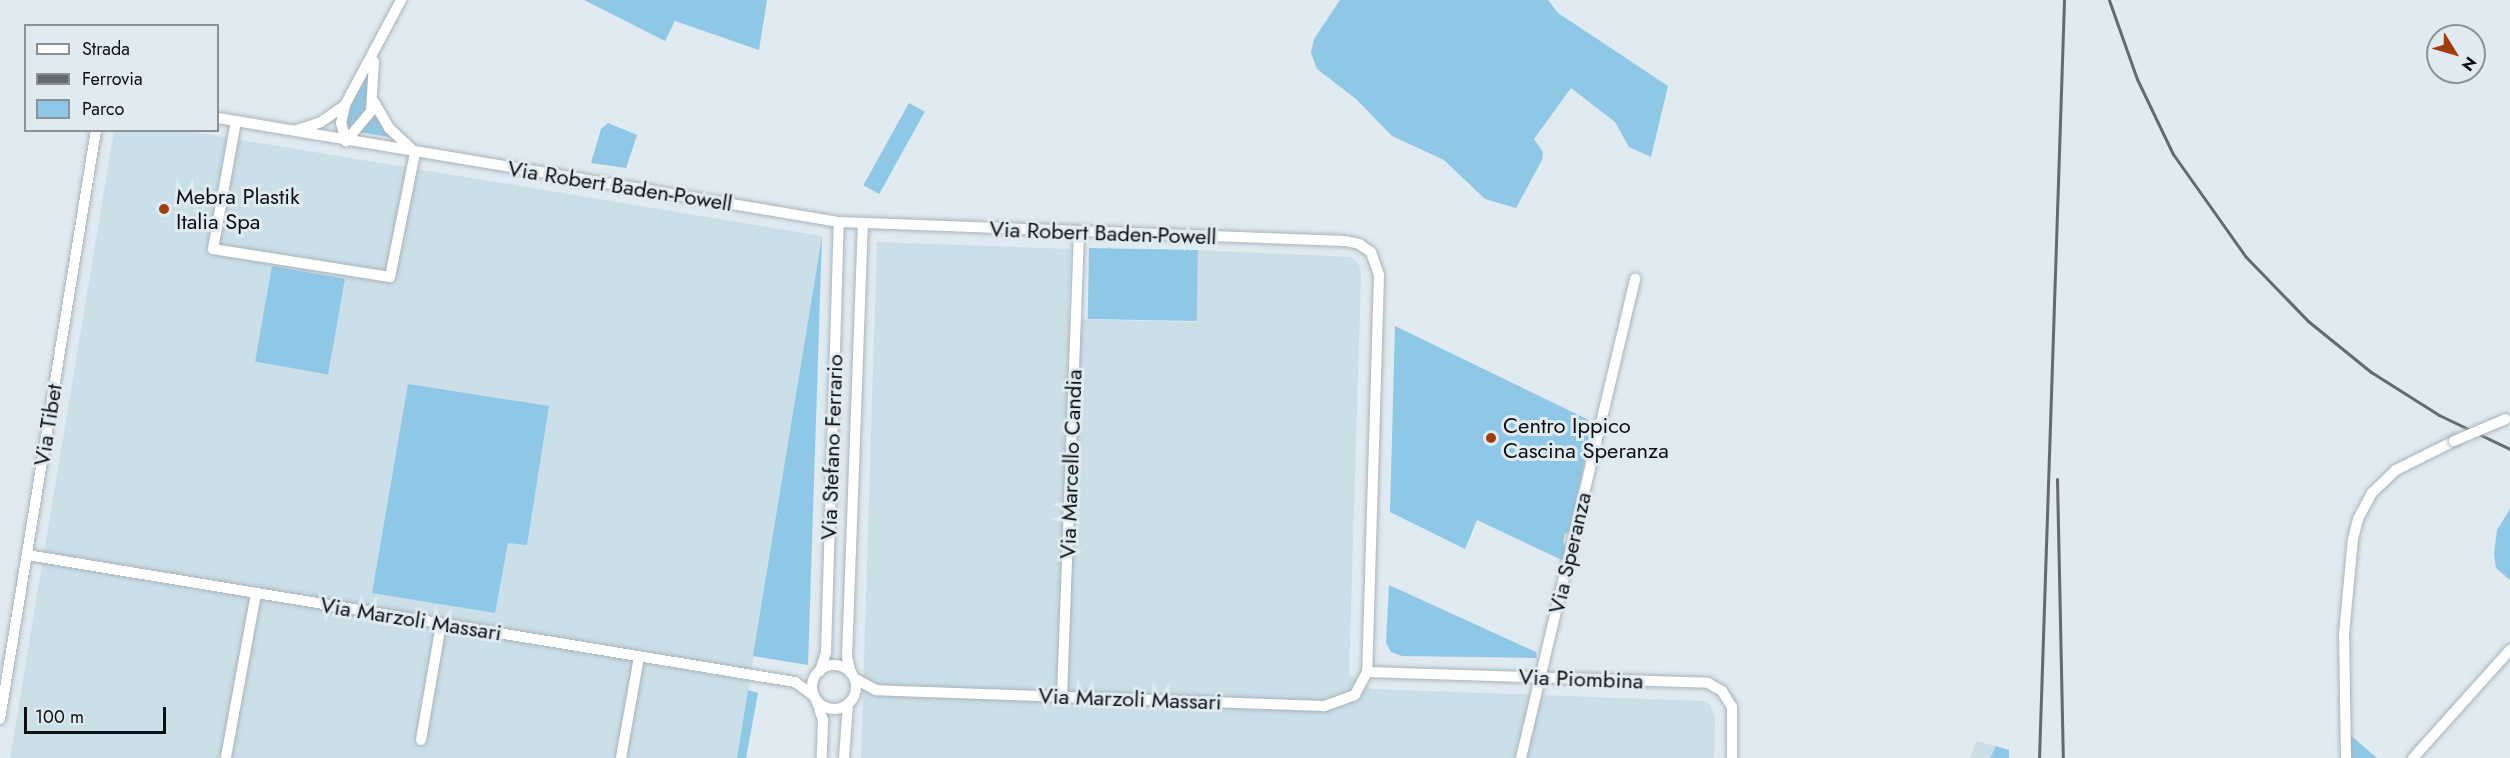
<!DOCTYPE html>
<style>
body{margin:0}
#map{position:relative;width:2510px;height:758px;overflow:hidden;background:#dfeaf1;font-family:Jost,sans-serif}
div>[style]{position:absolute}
.built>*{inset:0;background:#cbdfe9}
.green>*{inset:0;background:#8fc8e6;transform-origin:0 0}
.roads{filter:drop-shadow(0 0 2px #a9b4ba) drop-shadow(0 0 2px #a9b4ba)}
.street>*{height:10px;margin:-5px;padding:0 5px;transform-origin:5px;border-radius:5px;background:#fff}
.street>.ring{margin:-5px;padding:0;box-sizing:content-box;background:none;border:10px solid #fff;border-radius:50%}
.rail>*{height:3px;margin:-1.5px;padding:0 1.5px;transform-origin:1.5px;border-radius:1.5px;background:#646b6f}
.bridges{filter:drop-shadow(0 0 2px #a9b4ba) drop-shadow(0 0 2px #a9b4ba)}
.street-bridge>*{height:10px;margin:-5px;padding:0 5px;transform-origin:5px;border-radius:5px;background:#fff}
.dots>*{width:16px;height:16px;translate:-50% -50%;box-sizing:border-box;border:3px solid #dfeaf1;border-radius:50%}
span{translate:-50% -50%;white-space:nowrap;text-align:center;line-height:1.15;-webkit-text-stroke:6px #dfeaf1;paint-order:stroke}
.street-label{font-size:22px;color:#0a0e10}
.poi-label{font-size:22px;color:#0a0e10}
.left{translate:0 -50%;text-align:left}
.legend{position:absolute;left:24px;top:24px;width:195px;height:108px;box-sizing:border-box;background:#dfeaf1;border:2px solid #8a9297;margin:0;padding:8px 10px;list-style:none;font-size:18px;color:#0a0e10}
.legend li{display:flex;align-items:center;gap:12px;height:30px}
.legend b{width:30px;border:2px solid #8a9297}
.north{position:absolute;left:2426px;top:24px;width:60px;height:60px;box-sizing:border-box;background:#dfeaf1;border:2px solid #8a9297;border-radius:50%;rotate:127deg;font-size:16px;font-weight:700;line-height:24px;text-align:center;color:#0a0e10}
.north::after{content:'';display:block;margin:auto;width:21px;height:27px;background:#a23e0b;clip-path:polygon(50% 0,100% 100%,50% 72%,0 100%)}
.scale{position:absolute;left:24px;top:707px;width:142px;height:27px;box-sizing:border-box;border:3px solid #0a0e10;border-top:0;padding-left:8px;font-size:18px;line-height:21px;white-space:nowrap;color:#0a0e10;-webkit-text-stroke:4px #dfeaf1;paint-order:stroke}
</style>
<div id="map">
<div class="built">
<div style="clip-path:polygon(114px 131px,187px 131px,822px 236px,737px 758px,10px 758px)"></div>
<div style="clip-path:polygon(877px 242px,1070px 249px,1068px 319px,1196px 322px,1198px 250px,1351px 257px,1359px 264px,1361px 276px,1349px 674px,1371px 689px,1704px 701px,1710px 704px,1715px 718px,1714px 758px,861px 758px)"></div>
<div style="clip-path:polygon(1977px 741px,2009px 750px,2009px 758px,1970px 758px)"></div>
</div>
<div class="green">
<div style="clip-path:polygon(584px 0,767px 0,759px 50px,675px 21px,665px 41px)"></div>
<div style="clip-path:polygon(1340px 0,1548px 0,1558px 13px,1668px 86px,1651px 157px,1629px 147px,1615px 122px,1571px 88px,1534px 139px,1543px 152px,1542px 160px,1516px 208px,1485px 199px,1444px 160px,1392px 136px,1356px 99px,1317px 69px,1311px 53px,1314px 39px)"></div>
<div style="clip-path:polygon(365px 76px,369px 78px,370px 106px,350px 130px,344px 118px)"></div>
<div style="left:909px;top:103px;width:18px;height:94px;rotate:29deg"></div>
<div style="clip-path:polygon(374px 110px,395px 138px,359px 132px)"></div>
<div style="clip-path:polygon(608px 123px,637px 135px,626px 168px,591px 163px,601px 129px)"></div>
<div style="clip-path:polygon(822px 236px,808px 665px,753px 656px)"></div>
<div style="left:1089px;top:248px;width:109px;height:71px;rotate:1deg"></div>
<div style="left:272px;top:266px;width:74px;height:97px;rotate:10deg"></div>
<div style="clip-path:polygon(1395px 326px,1593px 422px,1570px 531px,1565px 534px,1563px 542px,1567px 548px,1564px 561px,1477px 520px,1465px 549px,1390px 512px)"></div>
<div style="clip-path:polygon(408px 384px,549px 406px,527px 545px,508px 543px,495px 613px,372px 593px)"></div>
<div style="clip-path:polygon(2510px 509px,2510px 580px,2496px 568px,2494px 554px,2497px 530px)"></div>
<div style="clip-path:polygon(1389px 585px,1536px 652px,1537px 658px,1402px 656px,1391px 652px,1386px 643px)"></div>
<div style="clip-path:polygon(748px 690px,758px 693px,746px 758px,737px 758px)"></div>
<div style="clip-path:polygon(2348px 733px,2377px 758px,2348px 758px)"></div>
<div style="clip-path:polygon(1996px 746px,2009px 750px,2009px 758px,1990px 758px)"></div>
</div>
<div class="roads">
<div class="street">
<div style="left:374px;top:102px;width:30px;rotate:60deg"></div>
<div style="left:389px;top:128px;width:35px;rotate:43deg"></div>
<div style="left:345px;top:106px;width:17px;rotate:103deg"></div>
<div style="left:341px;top:123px;width:19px;rotate:74deg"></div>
<div style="left:218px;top:118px;width:630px;rotate:9.51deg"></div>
<div style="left:839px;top:222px;width:507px;rotate:2.15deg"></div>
<div style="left:1346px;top:241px;width:13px;rotate:13deg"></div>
<div style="left:1359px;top:244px;width:14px;rotate:34deg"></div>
<div style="left:1371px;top:252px;width:24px;rotate:71deg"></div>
<div style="left:1379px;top:275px;width:397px;rotate:91.7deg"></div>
<div style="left:1367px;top:672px;width:26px;rotate:118deg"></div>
<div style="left:1355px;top:695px;width:33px;rotate:160deg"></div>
<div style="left:1324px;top:706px;width:448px;rotate:-178deg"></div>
<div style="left:876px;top:690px;width:24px;rotate:-152deg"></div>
<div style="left:236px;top:121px;width:130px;rotate:100.2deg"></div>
<div style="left:213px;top:249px;width:179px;rotate:9deg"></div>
<div style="left:390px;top:277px;width:126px;rotate:-78.6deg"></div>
<div style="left:297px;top:130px;width:25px;rotate:-18deg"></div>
<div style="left:321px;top:122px;width:29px;rotate:-35deg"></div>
<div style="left:345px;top:105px;width:119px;rotate:-61.9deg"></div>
<div style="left:346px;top:141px;width:39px;rotate:-50deg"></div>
<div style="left:371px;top:111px;width:50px;rotate:-86.6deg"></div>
<div style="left:27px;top:555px;width:778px;rotate:9.39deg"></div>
<div style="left:795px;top:682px;width:24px;rotate:36deg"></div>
<div class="ring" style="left:812px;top:665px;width:34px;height:34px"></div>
<div style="left:820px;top:671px;width:20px;rotate:-72deg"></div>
<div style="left:826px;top:652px;width:430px;rotate:-88.3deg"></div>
<div style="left:1367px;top:672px;width:341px;rotate:1.8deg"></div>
<div style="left:1708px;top:683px;width:16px;rotate:30deg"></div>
<div style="left:1722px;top:691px;width:19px;rotate:58deg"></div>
<div style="left:1732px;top:707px;width:51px;rotate:90deg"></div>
<div style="left:851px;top:673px;width:16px;rotate:-104deg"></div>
<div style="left:847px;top:657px;width:432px;rotate:-87.9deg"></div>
<div style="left:1062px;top:696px;width:464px;rotate:-87.9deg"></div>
<div style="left:817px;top:702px;width:19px;rotate:72deg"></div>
<div style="left:823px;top:720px;width:38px;rotate:92deg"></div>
<div style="left:0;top:719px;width:597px;rotate:-80.74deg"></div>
<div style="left:421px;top:740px;width:118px;rotate:-80.2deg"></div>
<div style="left:226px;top:757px;width:167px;rotate:-79.6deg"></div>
<div style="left:621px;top:758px;width:103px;rotate:-79.9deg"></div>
<div style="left:844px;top:758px;width:54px;rotate:-85.8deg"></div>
<div style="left:1521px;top:758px;width:493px;rotate:-76.6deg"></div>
<div style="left:2346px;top:758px;width:124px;rotate:-90.9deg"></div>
<div style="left:2344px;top:634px;width:95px;rotate:-84.6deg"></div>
<div style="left:2353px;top:539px;width:21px;rotate:-76deg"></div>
<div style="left:2358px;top:519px;width:30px;rotate:-62deg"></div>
<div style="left:2372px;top:493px;width:33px;rotate:-44deg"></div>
<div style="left:2396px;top:470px;width:65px;rotate:-26.6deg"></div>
<div style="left:2413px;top:758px;width:145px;rotate:-48.1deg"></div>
</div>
</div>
<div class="rail">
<div style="left:2109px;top:0;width:84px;rotate:70.5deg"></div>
<div style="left:2137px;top:79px;width:83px;rotate:64.4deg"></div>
<div style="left:2173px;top:154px;width:126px;rotate:54.7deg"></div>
<div style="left:2246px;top:257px;width:89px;rotate:45.9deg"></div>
<div style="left:2308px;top:321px;width:81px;rotate:39deg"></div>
<div style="left:2371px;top:372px;width:80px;rotate:32.3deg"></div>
<div style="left:2439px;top:415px;width:79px;rotate:25.6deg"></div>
<div style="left:2057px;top:479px;width:279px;rotate:88.8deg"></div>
<div style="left:2039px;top:758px;width:758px;rotate:-88.11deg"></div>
</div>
<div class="bridges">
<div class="street-bridge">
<div style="left:2454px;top:441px;width:56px;rotate:-22.9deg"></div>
</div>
</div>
<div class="dots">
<div style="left:164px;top:209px;background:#a23e0b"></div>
<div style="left:1491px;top:438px;background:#a23e0b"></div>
</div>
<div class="street-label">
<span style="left:620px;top:186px;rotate:9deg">Via Robert Baden-Powell</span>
<span style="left:1103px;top:233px;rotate:2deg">Via Robert Baden-Powell</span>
<span style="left:48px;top:425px;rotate:-81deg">Via Tibet</span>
<span style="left:832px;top:447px;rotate:-88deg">Via Stefano Ferrario</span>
<span style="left:1071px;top:464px;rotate:-88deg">Via Marcello Candia</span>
<span style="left:1570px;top:553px;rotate:-77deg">Via Speranza</span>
<span style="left:411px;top:619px;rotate:9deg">Via Marzoli Massari</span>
<span style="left:1581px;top:679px;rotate:2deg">Via Piombina</span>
<span style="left:1130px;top:699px;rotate:2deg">Via Marzoli Massari</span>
</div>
<div class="poi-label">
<span class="left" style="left:176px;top:209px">Mebra Plastik<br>Italia Spa</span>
<span class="left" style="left:1503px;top:438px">Centro Ippico<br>Cascina Speranza</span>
</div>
<ul class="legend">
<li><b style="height:8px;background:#fff"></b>Strada</li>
<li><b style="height:8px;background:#646b6f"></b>Ferrovia</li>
<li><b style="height:16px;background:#8fc8e6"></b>Parco</li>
</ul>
<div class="north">N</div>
<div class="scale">100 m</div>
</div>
